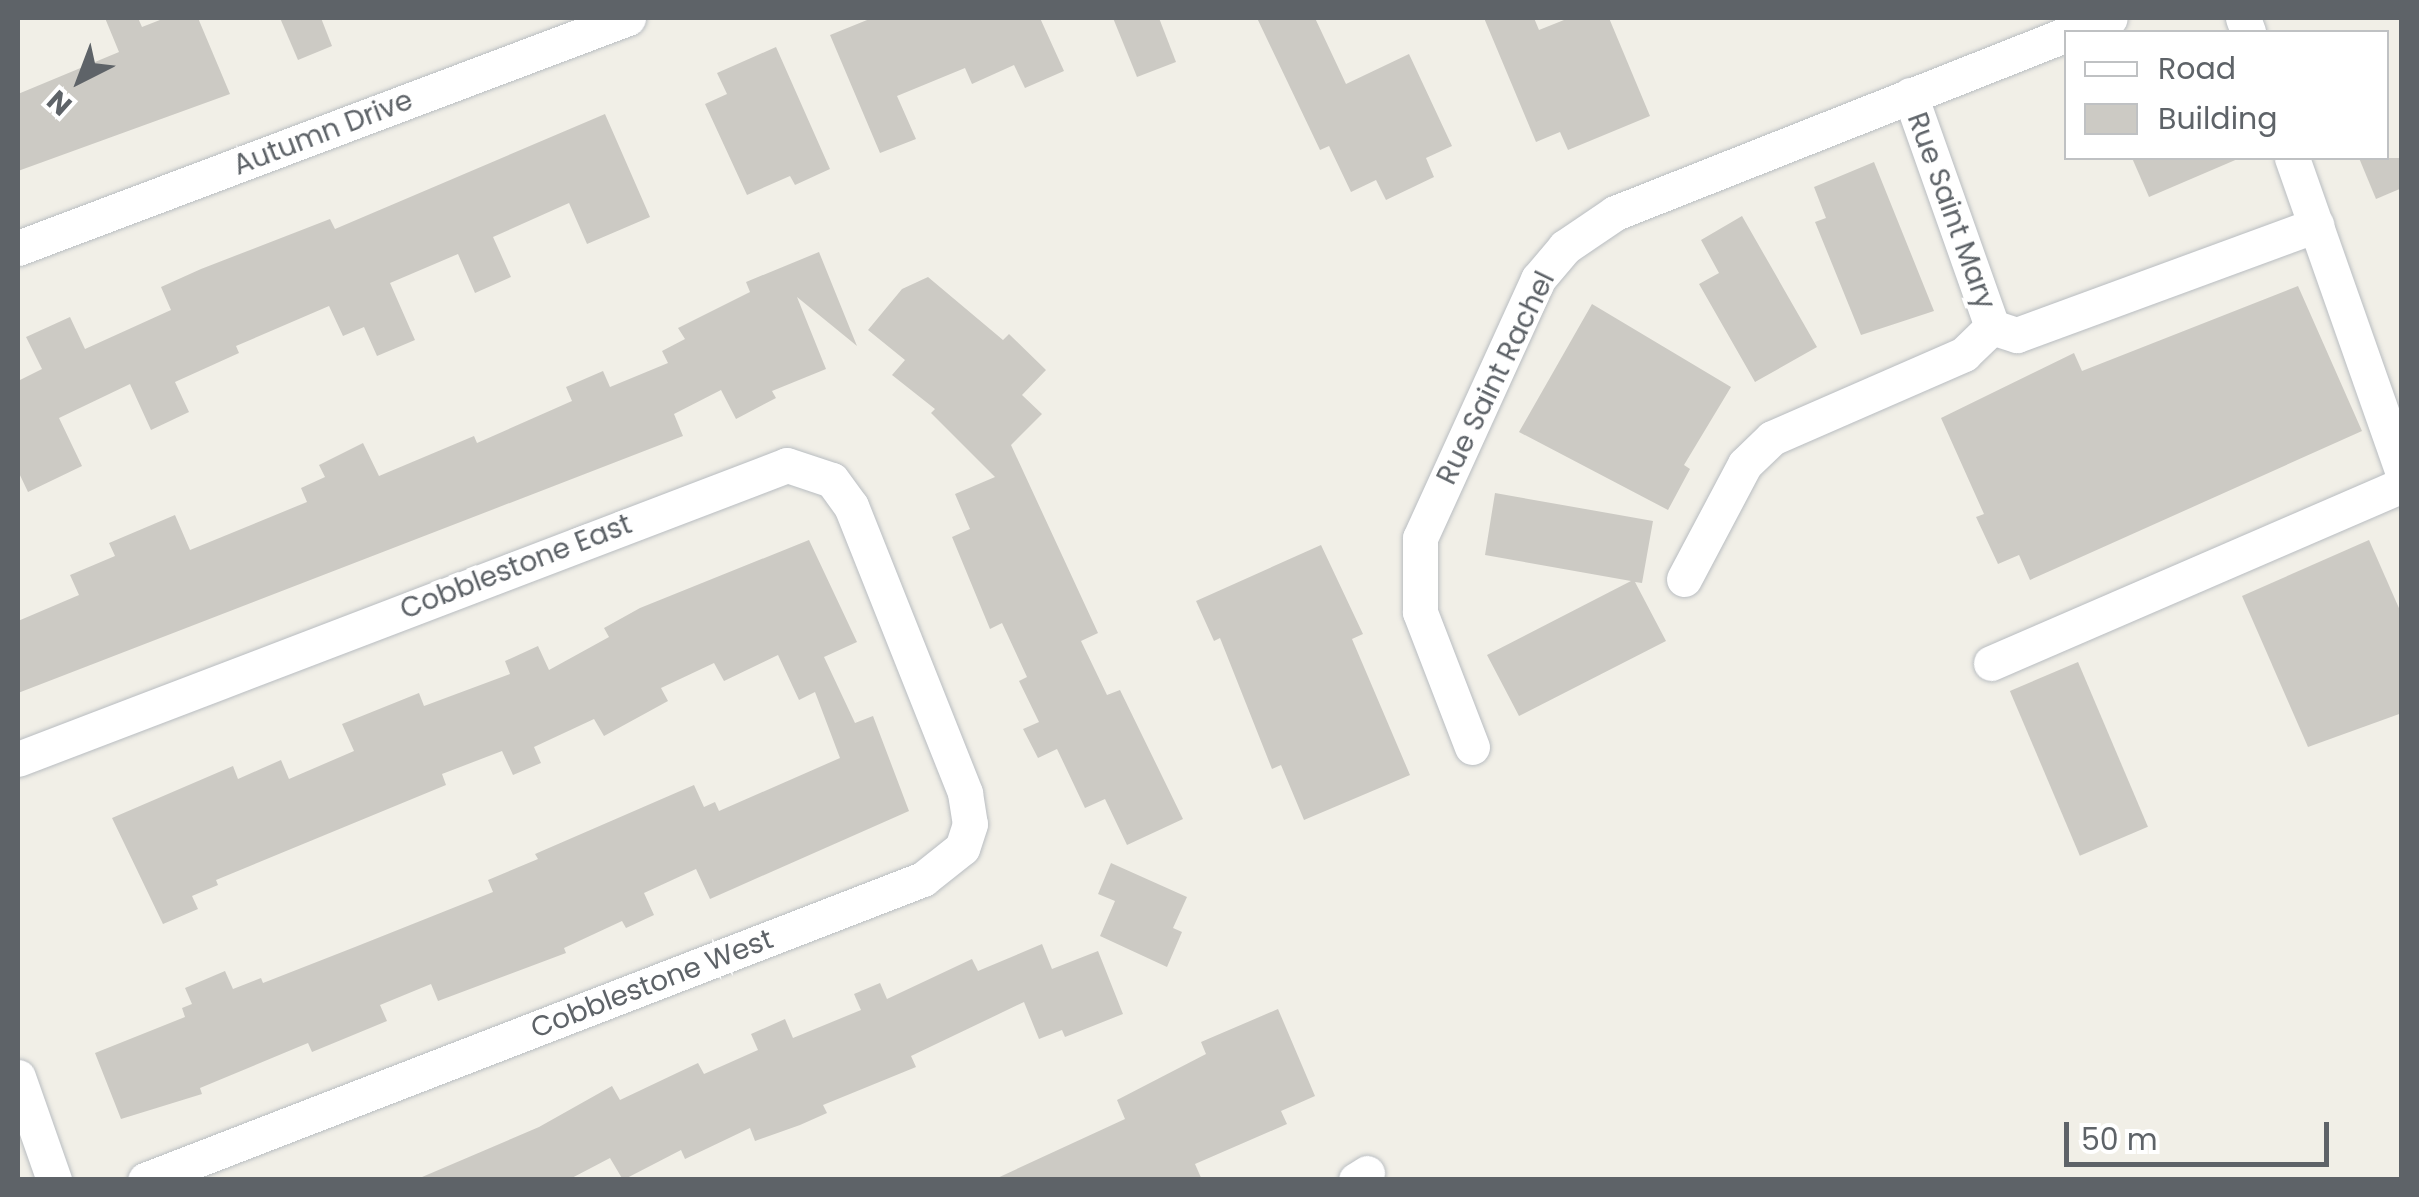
<!DOCTYPE html>
<style>
body{margin:0}
#map{position:relative;width:2419px;height:1197px;overflow:hidden;background:#f1efe7;font-family:Poppins,sans-serif}
div>[style]{position:absolute}
.building>*{inset:0;background:#cccac4;transform-origin:0 0}
.roads{filter:drop-shadow(0 0 2px #b9bdc1) drop-shadow(0 0 2px #b9bdc1)}
.minor>*{height:35px;margin:-17.5px;padding:0 17.5px;transform-origin:17.5px;border-radius:17.5px;background:#fff}
span{translate:-50% -50%;white-space:nowrap;text-align:center;line-height:1.15;-webkit-text-stroke:8px #fff;paint-order:stroke}
.street-label{font-size:28px;color:#5e6368}
.frame{position:absolute;inset:0;border:20px solid #5e6368;pointer-events:none}
.legend{position:absolute;left:2064px;top:30px;width:325px;height:130px;box-sizing:border-box;background:#fff;border:2px solid #bfc1c3;margin:0;padding:12px 18px;list-style:none;font-size:30px;color:#5e6368}
.legend li{display:flex;align-items:center;gap:20px;height:50px}
.legend b{width:50px;border:2px solid #bfc1c3}
.north{position:absolute;left:30px;top:30px;width:100px;height:100px;-webkit-text-stroke:8px #fff;paint-order:stroke;rotate:222deg;font-size:28px;font-weight:700;line-height:40px;text-align:center;color:#5e6368}
.north::after{content:'';display:block;margin:auto;width:35px;height:45px;background:#5e6368;clip-path:polygon(50% 0,100% 100%,50% 72%,0 100%)}
.scale{position:absolute;left:2064px;top:1122px;width:265px;height:45px;box-sizing:border-box;border:5px solid #5e6368;border-top:0;padding-left:12px;font-size:30px;line-height:35px;white-space:nowrap;color:#5e6368;-webkit-text-stroke:8px #fff;paint-order:stroke}
</style>
<div id="map">
<div class="building">
<div style="clip-path:polygon(105px 18px,138px 18px,142px 27px,165px 18px,198px 18px,230px 94px,18px 171px,18px 94px,119px 52px)"></div>
<div style="clip-path:polygon(280px 18px,321px 18px,332px 46px,298px 60px)"></div>
<div style="clip-path:polygon(872px 18px,1040px 18px,1064px 71px,1025px 88px,1014px 65px,972px 84px,965px 68px,897px 96px,916px 139px,880px 153px,830px 35px)"></div>
<div style="clip-path:polygon(1113px 18px,1159px 18px,1176px 62px,1137px 77px)"></div>
<div style="clip-path:polygon(1257px 18px,1315px 18px,1346px 84px,1409px 54px,1452px 146px,1426px 158px,1434px 177px,1386px 200px,1376px 180px,1351px 192px,1329px 146px,1320px 150px)"></div>
<div style="clip-path:polygon(1484px 18px,1534px 18px,1539px 30px,1569px 18px,1609px 18px,1650px 116px,1568px 150px,1560px 132px,1536px 142px)"></div>
<div style="clip-path:polygon(776px 47px,830px 169px,795px 185px,790px 176px,747px 195px,705px 104px,727px 94px,717px 73px)"></div>
<div style="clip-path:polygon(605px 114px,650px 217px,587px 244px,569px 203px,493px 237px,511px 277px,475px 293px,458px 254px,390px 283px,415px 340px,377px 356px,364px 327px,343px 336px,329px 306px,236px 346px,239px 353px,175px 382px,189px 412px,151px 430px,130px 384px,59px 418px,82px 466px,28px 492px,18px 471px,18px 381px,42px 369px,26px 337px,70px 317px,85px 349px,171px 310px,161px 287px,201px 269px,330px 219px,335px 229px)"></div>
<div style="clip-path:polygon(2132px 158px,2240px 158px,2149px 197px)"></div>
<div style="clip-path:polygon(2359px 158px,2402px 158px,2402px 188px,2376px 199px)"></div>
<div style="clip-path:polygon(1874px 162px,1934px 311px,1861px 335px,1815px 222px,1826px 218px,1814px 187px)"></div>
<div style="clip-path:polygon(1742px 216px,1817px 347px,1755px 382px,1699px 284px,1719px 273px,1701px 240px)"></div>
<div style="clip-path:polygon(819px 252px,857px 346px,797px 297px,826px 369px,772px 391px,776px 398px,736px 419px,721px 390px,674px 414px,683px 436px,18px 693px,18px 621px,79px 595px,70px 575px,115px 556px,109px 543px,175px 515px,190px 550px,307px 502px,301px 488px,325px 477px,319px 465px,363px 443px,379px 476px,474px 436px,477px 443px,572px 401px,566px 387px,603px 371px,610px 387px,668px 363px,662px 351px,685px 339px,678px 328px,750px 292px,746px 282px)"></div>
<div style="clip-path:polygon(928px 277px,1003px 340px,1009px 334px,1046px 370px,1022px 395px,1042px 414px,1011px 445px,1098px 633px,1081px 641px,1107px 695px,1120px 690px,1183px 819px,1127px 845px,1105px 799px,1085px 808px,1057px 749px,1038px 758px,1023px 729px,1039px 722px,1019px 681px,1027px 677px,1002px 623px,990px 629px,952px 537px,970px 529px,955px 494px,995px 477px,931px 413px,935px 409px,892px 375px,905px 360px,868px 330px,902px 289px)"></div>
<div style="clip-path:polygon(2298px 286px,2362px 431px,2030px 580px,2019px 555px,1998px 564px,1976px 517px,1984px 514px,1941px 418px,2074px 353px,2082px 371px)"></div>
<div style="clip-path:polygon(1592px 304px,1731px 387px,1684px 465px,1690px 469px,1668px 510px,1519px 432px)"></div>
<div style="clip-path:polygon(1495px 493px,1653px 521px,1642px 583px,1635px 582px,1666px 641px,1519px 716px,1487px 655px,1631px 581px,1485px 555px)"></div>
<div style="clip-path:polygon(809px 540px,857px 642px,824px 657px,855px 723px,873px 716px,909px 811px,710px 899px,696px 869px,644px 893px,654px 915px,626px 928px,622px 921px,564px 948px,566px 953px,438px 1001px,431px 984px,380px 1005px,387px 1021px,312px 1052px,308px 1043px,200px 1088px,202px 1094px,121px 1119px,95px 1053px,185px 1017px,182px 1008px,192px 1004px,185px 988px,225px 971px,233px 989px,261px 978px,263px 983px,355px 947px,493px 892px,488px 880px,538px 859px,535px 854px,694px 785px,704px 807px,715px 802px,719px 811px,840px 758px,815px 692px,799px 700px,778px 655px,724px 681px,714px 663px,661px 688px,668px 701px,604px 736px,594px 719px,534px 747px,541px 763px,513px 775px,502px 751px,442px 774px,446px 785px,216px 880px,218px 885px,192px 896px,198px 909px,163px 924px,112px 818px,233px 766px,238px 779px,281px 760px,289px 779px,354px 751px,342px 724px,419px 693px,424px 706px,510px 674px,505px 661px,538px 646px,549px 670px,609px 637px,604px 628px,640px 608px)"></div>
<div style="clip-path:polygon(2369px 540px,2402px 615px,2402px 713px,2308px 747px,2242px 596px)"></div>
<div style="clip-path:polygon(1321px 545px,1363px 634px,1352px 639px,1410px 775px,1304px 820px,1281px 765px,1272px 769px,1220px 638px,1214px 641px,1196px 601px)"></div>
<div style="left:2078px;top:662px;width:179px;height:74px;rotate:67deg"></div>
<div style="clip-path:polygon(1111px 863px,1187px 897px,1173px 928px,1182px 932px,1167px 967px,1100px 936px,1115px 901px,1098px 894px)"></div>
<div style="clip-path:polygon(1042px 944px,1052px 969px,1098px 951px,1123px 1014px,1065px 1037px,1062px 1030px,1039px 1039px,1024px 1002px,911px 1056px,916px 1067px,823px 1105px,827px 1113px,800px 1125px,755px 1141px,750px 1128px,685px 1159px,681px 1150px,623px 1180px,610px 1158px,568px 1180px,415px 1180px,539px 1127px,612px 1086px,620px 1100px,698px 1063px,704px 1074px,758px 1050px,751px 1034px,785px 1019px,793px 1038px,861px 1010px,854px 994px,880px 983px,887px 999px,972px 959px,978px 971px)"></div>
<div style="clip-path:polygon(1278px 1009px,1315px 1096px,1281px 1111px,1287px 1124px,1195px 1164px,1202px 1180px,993px 1180px,1125px 1119px,1117px 1100px,1206px 1054px,1201px 1042px)"></div>
</div>
<div class="roads">
<div class="minor">
<div style="left:2243px;top:18px;width:15px;rotate:70deg"></div>
<div style="left:2071px;top:32px;width:41px;rotate:-19.7deg"></div>
<div style="left:1910px;top:95px;width:246px;rotate:70.5deg"></div>
<div style="left:2292px;top:158px;width:331px;rotate:70.6deg"></div>
<div style="left:18px;top:248px;width:652px;rotate:-20.66deg"></div>
<div style="left:1992px;top:327px;width:26px;rotate:18deg"></div>
<div style="left:2017px;top:335px;width:319px;rotate:-20.2deg"></div>
<div style="left:1684px;top:579px;width:130px;rotate:-62.1deg"></div>
<div style="left:1745px;top:464px;width:37px;rotate:-44deg"></div>
<div style="left:1772px;top:438px;width:210px;rotate:-23.6deg"></div>
<div style="left:1964px;top:354px;width:39px;rotate:-44deg"></div>
<div style="left:1991px;top:663px;width:448px;rotate:-23.4deg"></div>
<div style="left:1472px;top:747px;width:145px;rotate:-111.1deg"></div>
<div style="left:1420px;top:612px;width:74px;rotate:-90deg"></div>
<div style="left:1420px;top:538px;width:285px;rotate:-65.5deg"></div>
<div style="left:1538px;top:279px;width:42px;rotate:-49.8deg"></div>
<div style="left:1565px;top:247px;width:60px;rotate:-34.2deg"></div>
<div style="left:1615px;top:213px;width:485px;rotate:-21.6deg"></div>
<div style="left:18px;top:759px;width:823px;rotate:-20.92deg"></div>
<div style="left:787px;top:465px;width:47px;rotate:18.4deg"></div>
<div style="left:832px;top:480px;width:32px;rotate:54deg"></div>
<div style="left:851px;top:506px;width:309px;rotate:68.3deg"></div>
<div style="left:965px;top:793px;width:31px;rotate:81deg"></div>
<div style="left:970px;top:824px;width:25px;rotate:108deg"></div>
<div style="left:962px;top:848px;width:50px;rotate:141.5deg"></div>
<div style="left:923px;top:879px;width:834px;rotate:158.85deg"></div>
<div style="left:18px;top:1077px;width:109px;rotate:70.7deg"></div>
<div style="left:1356px;top:1180px;width:13px;rotate:-32deg"></div>
</div>
</div>
<div class="street-label">
<span style="left:323px;top:133px;rotate:-21deg">Autumn Drive</span>
<span style="left:1951px;top:211px;rotate:70deg">Rue Saint Mary</span>
<span style="left:1496px;top:378px;rotate:-64deg">Rue Saint Rachel</span>
<span style="left:516px;top:567px;rotate:-21deg">Cobblestone East</span>
<span style="left:652px;top:984px;rotate:-21deg">Cobblestone West</span>
</div>
<div class="frame"></div>
<ul class="legend">
<li><b style="height:12px;background:#fff"></b>Road</li>
<li><b style="height:28px;background:#cccac4"></b>Building</li>
</ul>
<div class="north">N</div>
<div class="scale">50 m</div>
</div>
